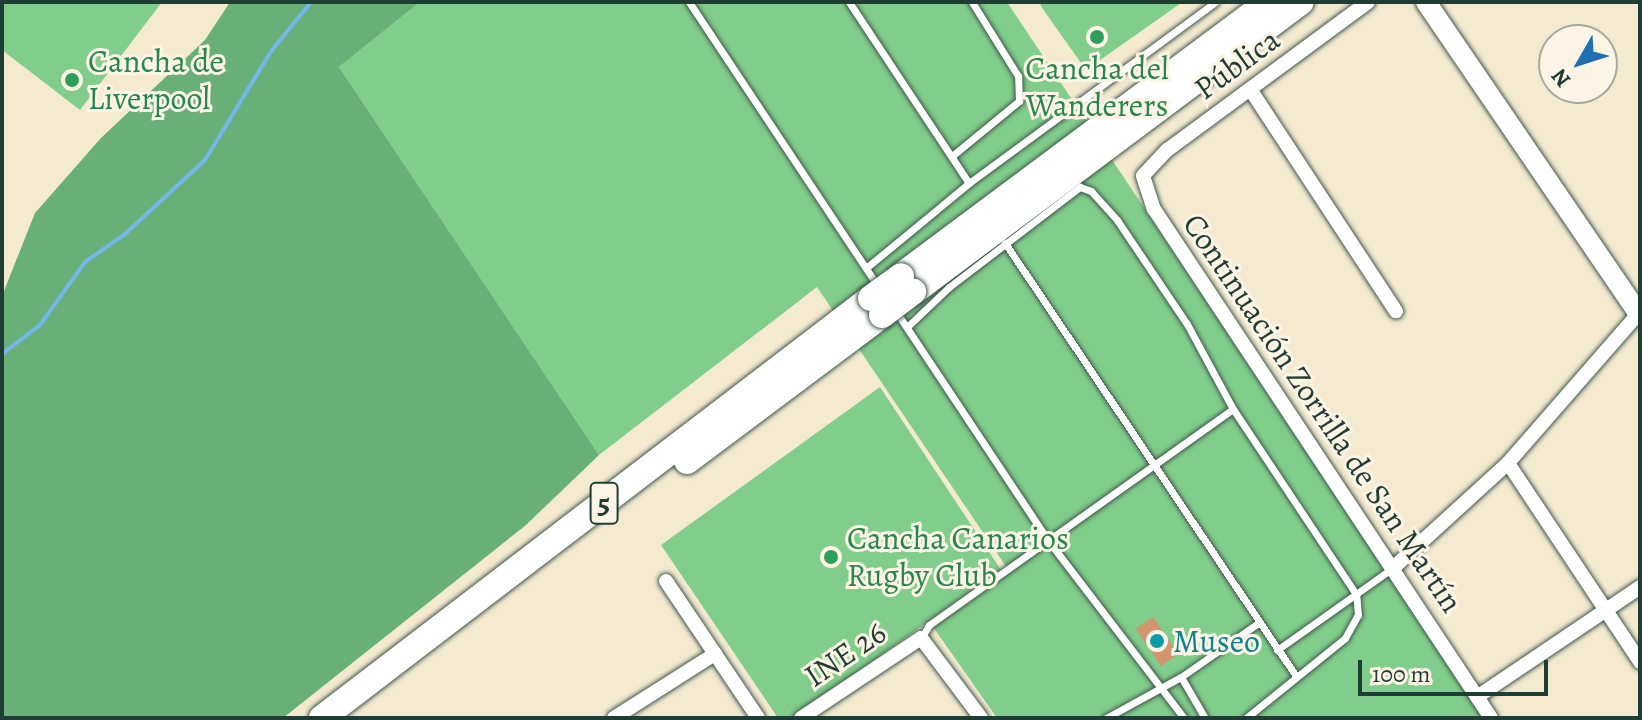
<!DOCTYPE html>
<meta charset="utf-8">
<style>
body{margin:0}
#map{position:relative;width:1642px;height:720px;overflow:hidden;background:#f3ead0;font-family:Alegreya,serif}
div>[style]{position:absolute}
.green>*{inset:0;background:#81cd8b}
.forest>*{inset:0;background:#68b077}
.stream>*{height:4px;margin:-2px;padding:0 2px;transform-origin:2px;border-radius:2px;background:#73b7e9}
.building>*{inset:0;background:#d1966d;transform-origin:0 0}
.roads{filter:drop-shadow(0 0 2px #3f574b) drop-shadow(0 0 2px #3f574b)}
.lane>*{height:7px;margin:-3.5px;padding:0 3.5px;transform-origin:3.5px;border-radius:3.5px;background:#fff}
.street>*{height:14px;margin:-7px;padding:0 7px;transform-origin:7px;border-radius:7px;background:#fff}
.secondary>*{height:20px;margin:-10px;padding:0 10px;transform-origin:10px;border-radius:10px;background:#fff}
.highway>*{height:26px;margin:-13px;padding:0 13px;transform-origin:13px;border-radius:13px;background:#fff}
.bridges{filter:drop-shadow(0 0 2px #3f574b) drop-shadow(0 0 2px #3f574b)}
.highway-bridge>*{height:26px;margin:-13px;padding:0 13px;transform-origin:13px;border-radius:13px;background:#fff}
.dots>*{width:22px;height:22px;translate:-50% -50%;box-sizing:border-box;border:4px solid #fcf5e5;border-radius:50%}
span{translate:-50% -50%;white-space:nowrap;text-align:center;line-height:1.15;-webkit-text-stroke:6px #fcf5e5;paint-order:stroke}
.shield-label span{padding:2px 6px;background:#fcf5e5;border:2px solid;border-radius:6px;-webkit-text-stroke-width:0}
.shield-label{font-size:30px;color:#1f3d34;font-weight:700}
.leisure-label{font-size:32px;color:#27864d}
.left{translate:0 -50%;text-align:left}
.street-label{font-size:32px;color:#1f3d34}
.culture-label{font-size:32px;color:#0d838f}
.frame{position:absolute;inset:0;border:4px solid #1f3d34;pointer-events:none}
.north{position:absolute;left:1538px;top:24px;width:80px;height:80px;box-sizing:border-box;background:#fcf5e5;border:2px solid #a4ab9e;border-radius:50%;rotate:231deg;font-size:22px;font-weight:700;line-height:32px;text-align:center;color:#1f3d34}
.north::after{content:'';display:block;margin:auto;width:28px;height:36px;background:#1f6fb2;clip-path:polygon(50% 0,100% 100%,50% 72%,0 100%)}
.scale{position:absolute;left:1358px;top:660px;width:190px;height:36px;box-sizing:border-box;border:4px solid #1f3d34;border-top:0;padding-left:10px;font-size:24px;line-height:28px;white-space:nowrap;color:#1f3d34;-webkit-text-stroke:6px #fcf5e5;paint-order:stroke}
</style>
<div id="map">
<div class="green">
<div style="clip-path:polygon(2px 2px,162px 2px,80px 110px,2px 50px)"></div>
<div style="clip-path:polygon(420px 2px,1007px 2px,1484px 718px,997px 718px,931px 624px,1007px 568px,817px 287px,599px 455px,339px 67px)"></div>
<div style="clip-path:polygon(1044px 2px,1181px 2px,1181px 3px,1086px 70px,1040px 5px)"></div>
<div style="clip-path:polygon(880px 387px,1001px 570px,792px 718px,778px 718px,661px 545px)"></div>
</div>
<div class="forest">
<div style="clip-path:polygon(230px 2px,420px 2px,339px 67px,599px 455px,526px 525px,283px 718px,2px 718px,2px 296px,35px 213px,101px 138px,205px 40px)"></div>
</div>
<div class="stream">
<div style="left:2px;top:354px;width:48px;rotate:-37.3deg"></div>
<div style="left:40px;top:325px;width:77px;rotate:-54.5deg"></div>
<div style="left:85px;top:262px;width:49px;rotate:-35deg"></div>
<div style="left:125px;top:234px;width:109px;rotate:-42.8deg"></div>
<div style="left:205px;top:160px;width:129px;rotate:-58.7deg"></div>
<div style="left:272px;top:50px;width:62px;rotate:-50.9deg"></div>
</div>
<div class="building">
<div style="left:1153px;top:617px;width:45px;height:21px;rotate:56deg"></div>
</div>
<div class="roads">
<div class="lane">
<div style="left:689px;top:2px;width:341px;rotate:56.4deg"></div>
<div style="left:849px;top:2px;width:217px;rotate:56.5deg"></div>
<div style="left:952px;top:156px;width:87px;rotate:-39.4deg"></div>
<div style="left:1019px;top:101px;width:25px;rotate:-92deg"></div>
<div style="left:1018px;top:76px;width:87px;rotate:-121.9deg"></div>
<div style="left:1005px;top:243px;width:522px;rotate:56.1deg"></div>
<div style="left:866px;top:268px;width:134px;rotate:-39.5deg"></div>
<div style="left:969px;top:183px;width:305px;rotate:-36.3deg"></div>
<div style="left:897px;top:313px;width:271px;rotate:56.4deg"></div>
<div style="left:1047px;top:539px;width:225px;rotate:52.6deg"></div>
<div style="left:907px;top:327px;width:58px;rotate:-43.6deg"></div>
<div style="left:949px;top:287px;width:165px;rotate:-37.4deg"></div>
<div style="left:1080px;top:187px;width:12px;rotate:20deg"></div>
<div style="left:1091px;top:191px;width:39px;rotate:48deg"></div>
<div style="left:1117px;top:220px;width:125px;rotate:56.1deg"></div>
<div style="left:1187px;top:324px;width:97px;rotate:61.6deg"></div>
<div style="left:921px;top:638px;width:15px;rotate:-58deg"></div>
<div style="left:929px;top:625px;width:373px;rotate:-35.4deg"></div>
<div style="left:1233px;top:409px;width:222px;rotate:56.4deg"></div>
<div style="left:1356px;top:594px;width:43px;rotate:-35.5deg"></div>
<div style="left:1277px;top:650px;width:97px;rotate:-35.3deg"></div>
<div style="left:1181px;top:677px;width:48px;rotate:59.7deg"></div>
<div style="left:1106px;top:718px;width:85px;rotate:-28.7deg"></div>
<div style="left:1181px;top:677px;width:94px;rotate:-35deg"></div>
<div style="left:1246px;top:718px;width:127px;rotate:-38.9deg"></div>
<div style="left:1345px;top:638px;width:26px;rotate:-61deg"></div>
<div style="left:1358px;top:615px;width:21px;rotate:-95deg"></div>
</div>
<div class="street">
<div style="left:1368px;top:2px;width:250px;rotate:143.6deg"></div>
<div style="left:1167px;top:150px;width:35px;rotate:133deg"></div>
<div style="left:1143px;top:176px;width:35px;rotate:72deg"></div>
<div style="left:1154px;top:209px;width:610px;rotate:56.49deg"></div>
<div style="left:1250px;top:89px;width:266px;rotate:56.7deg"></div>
<div style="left:1508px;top:463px;width:239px;rotate:56.4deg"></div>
<div style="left:1393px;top:568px;width:156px;rotate:-42.4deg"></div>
<div style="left:1508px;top:463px;width:198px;rotate:-48.9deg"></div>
<div style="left:666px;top:581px;width:165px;rotate:56.1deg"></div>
<div style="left:1477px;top:697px;width:197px;rotate:-34deg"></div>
<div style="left:614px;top:718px;width:120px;rotate:-32.4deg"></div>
<div style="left:801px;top:718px;width:144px;rotate:-33.7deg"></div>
<div style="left:921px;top:638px;width:100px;rotate:53.1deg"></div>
</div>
<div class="secondary">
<div style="left:1426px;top:2px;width:380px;rotate:55.7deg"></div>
</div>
<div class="highway">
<div style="left:901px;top:276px;width:458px;rotate:-36.7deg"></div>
<div style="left:913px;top:292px;width:484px;rotate:-36.8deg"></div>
<div style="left:687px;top:461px;width:244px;rotate:-36.8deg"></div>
<div style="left:322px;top:718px;width:691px;rotate:-37.42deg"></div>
</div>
</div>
<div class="bridges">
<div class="highway-bridge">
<div style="left:871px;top:298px;width:37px;rotate:-36deg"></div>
<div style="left:882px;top:315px;width:39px;rotate:-37deg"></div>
</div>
</div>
<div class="dots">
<div style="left:1097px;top:37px;background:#2e9e5b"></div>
<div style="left:72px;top:80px;background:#2e9e5b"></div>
<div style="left:831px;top:557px;background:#2e9e5b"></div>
<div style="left:1157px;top:641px;background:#0f9aa8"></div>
</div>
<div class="shield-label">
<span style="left:604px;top:503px">5</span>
</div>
<div class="leisure-label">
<span class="left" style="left:88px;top:80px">Cancha de<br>Liverpool</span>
<span style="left:1097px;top:87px">Cancha del<br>Wanderers</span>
<span class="left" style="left:847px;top:557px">Cancha Canarios<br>Rugby Club</span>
</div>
<div class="street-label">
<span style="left:1237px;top:64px;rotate:-36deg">Pública</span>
<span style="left:1323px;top:413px;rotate:56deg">Continuación Zorrilla de San Martín</span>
<span style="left:845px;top:654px;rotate:-34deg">INE 26</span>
</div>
<div class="culture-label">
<span class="left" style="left:1173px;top:641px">Museo</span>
</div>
<div class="frame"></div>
<div class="north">N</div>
<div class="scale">100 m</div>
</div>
